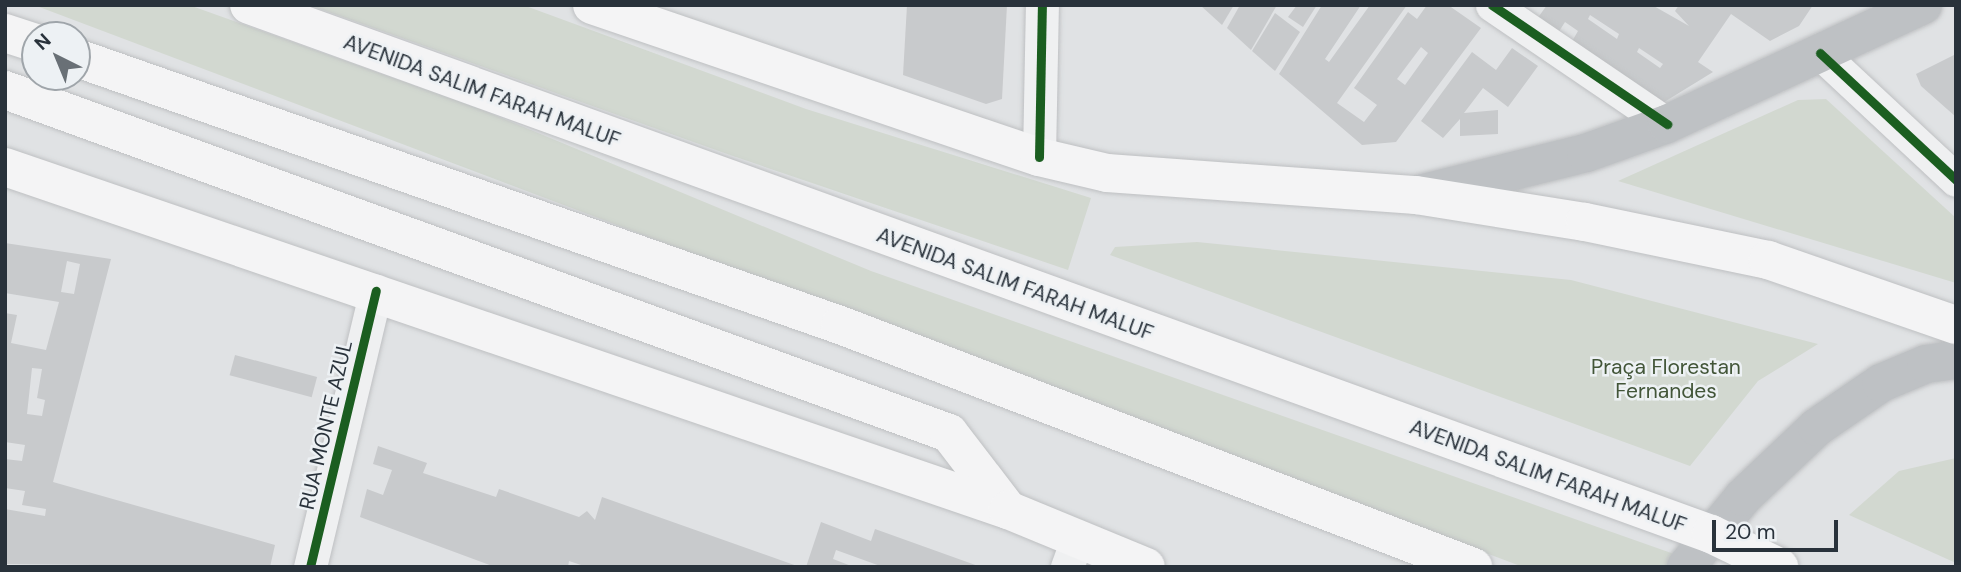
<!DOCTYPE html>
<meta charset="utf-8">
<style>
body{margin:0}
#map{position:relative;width:1961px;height:572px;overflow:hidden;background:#e0e2e4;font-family:"DM Sans",sans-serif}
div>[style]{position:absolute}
.green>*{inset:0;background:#d2d8d0}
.building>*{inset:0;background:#c8cacc;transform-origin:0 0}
.roads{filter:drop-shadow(0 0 2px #bec0c2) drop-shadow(0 0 2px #bec0c2)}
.street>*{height:33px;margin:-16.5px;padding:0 16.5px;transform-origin:16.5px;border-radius:16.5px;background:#eff0f1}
.secondary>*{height:38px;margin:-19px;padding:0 19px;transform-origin:19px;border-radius:19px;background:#bec1c4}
.highway>*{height:38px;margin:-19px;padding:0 19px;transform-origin:19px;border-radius:19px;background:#f4f4f5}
.cycleway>*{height:9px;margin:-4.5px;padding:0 4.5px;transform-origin:4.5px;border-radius:4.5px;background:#1b5e20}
span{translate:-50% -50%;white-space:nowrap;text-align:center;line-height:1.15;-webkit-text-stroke:5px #edf1f4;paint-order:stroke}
.street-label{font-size:21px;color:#29323b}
.park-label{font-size:21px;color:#425538}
.frame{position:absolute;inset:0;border:7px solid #29323b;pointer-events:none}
.north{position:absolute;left:21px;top:21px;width:70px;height:70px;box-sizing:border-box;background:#edf1f4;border:2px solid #9fa5aa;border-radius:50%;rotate:317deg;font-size:19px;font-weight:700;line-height:28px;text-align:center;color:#29323b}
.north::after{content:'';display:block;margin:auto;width:24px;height:32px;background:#697076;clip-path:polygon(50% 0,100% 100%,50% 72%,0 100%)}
.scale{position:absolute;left:1712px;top:520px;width:126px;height:32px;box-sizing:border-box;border:4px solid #29323b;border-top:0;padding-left:9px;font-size:21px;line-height:24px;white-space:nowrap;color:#29323b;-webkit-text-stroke:5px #edf1f4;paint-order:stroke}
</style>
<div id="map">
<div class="green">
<div style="clip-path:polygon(34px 5px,189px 5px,480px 109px,871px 271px,1711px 567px,1523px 567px)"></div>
<div style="clip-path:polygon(309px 5px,523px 5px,806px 109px,1091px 198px,1068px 270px,730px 155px)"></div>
<div style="clip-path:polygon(1826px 99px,1956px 218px,1956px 283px,1618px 181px,1798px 100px)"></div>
<div style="clip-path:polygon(1197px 242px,1571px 280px,1818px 344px,1758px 381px,1690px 466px,1110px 255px,1115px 247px)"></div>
<div style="clip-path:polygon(1956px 458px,1956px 563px,1849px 515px,1899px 471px)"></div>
</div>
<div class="building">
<div style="clip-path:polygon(907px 5px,1007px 5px,1002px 99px,986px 104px,903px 75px)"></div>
<div style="clip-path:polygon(1200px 5px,1234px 5px,1222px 25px)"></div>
<div style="clip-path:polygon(1240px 5px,1277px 5px,1251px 50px,1227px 28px)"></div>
<div style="clip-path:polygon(1297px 5px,1317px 5px,1303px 27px,1288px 17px)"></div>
<div style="clip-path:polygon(evenodd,1322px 5px,1361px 5px,1325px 59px,1329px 62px,1370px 5px,1407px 5px,1337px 103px,1364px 122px,1377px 105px,1354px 88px,1408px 12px,1417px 19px,1427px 5px,1448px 5px,1481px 28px,1396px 142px,1362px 145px,1279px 74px,1322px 5px,1421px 47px,1428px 53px,1405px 85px,1397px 79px,1421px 47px)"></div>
<div style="clip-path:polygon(evenodd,1547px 5px,1652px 5px,1689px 26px,1675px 11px,1679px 5px,1813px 5px,1799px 26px,1770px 41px,1731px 14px,1698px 62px,1713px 72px,1661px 104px,1571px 43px,1578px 31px,1565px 22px,1558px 33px,1537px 19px,1547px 5px,1590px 15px,1619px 34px,1617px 39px,1588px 19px,1590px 15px,1547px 5px,1639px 48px,1663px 64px,1660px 68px,1637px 52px,1639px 48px)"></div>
<div style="clip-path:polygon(1275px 13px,1300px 32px,1275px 71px,1252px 51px)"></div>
<div style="clip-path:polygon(1512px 48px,1538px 66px,1508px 107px,1483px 88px,1464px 113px,1498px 110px,1498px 134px,1460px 136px,1460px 119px,1443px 138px,1421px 121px,1472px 52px,1496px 70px)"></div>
<div style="clip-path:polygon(1956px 54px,1956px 117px,1921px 86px,1916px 74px)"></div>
<div style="clip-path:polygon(evenodd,5px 243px,111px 259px,53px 482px,275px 545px,270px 567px,5px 564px,5px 509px,45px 516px,46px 509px,22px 505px,25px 491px,5px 488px,5px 459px,22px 461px,25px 445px,5px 442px,5px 313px,17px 315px,11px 343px,46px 350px,59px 302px,5px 293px,5px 243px,67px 261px,80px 264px,74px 294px,61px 292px,67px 261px,5px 243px,32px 368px,42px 369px,37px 398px,45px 400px,42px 416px,27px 414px,32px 368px)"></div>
<div style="left:235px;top:355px;width:85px;height:21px;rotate:15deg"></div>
<div style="clip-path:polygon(378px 446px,427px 463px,423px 473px,496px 497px,499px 489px,579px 517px,587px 511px,595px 520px,602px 497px,800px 567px,587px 567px,569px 561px,568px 567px,495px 567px,360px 517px,367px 489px,383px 495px,392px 470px,373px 464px)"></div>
<div style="clip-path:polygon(821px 522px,871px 541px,875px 529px,981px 567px,883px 567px,836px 550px,833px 559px,854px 567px,806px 567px)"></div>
</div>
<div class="roads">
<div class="street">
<div style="left:1492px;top:5px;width:212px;rotate:34.2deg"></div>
<div style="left:1820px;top:53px;width:186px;rotate:43deg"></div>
<div style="left:1039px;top:157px;width:152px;rotate:-88.9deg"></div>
<div style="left:310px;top:567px;width:284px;rotate:-76.6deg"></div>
<div style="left:1067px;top:567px;width:30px;rotate:-70deg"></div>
</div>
<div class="secondary">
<div style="left:1416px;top:195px;width:175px;rotate:-13.9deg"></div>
<div style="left:1586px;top:153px;width:86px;rotate:-19.7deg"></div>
<div style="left:1667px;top:124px;width:282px;rotate:-24.9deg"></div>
<div style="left:1686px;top:567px;width:90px;rotate:-50.8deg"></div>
<div style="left:1743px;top:497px;width:102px;rotate:-43.4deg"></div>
<div style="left:1817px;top:427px;width:78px;rotate:-34.5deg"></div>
<div style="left:1881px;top:383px;width:49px;rotate:-22.9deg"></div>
<div style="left:1926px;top:364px;width:30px;rotate:-8deg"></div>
</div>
<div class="highway">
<div style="left:249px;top:5px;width:1555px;rotate:19.89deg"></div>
<div style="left:1711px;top:534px;width:76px;rotate:25.9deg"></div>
<div style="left:592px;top:5px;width:472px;rotate:18.8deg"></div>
<div style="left:1039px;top:157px;width:70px;rotate:13.2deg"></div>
<div style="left:1107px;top:173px;width:310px;rotate:4.1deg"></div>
<div style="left:1416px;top:195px;width:171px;rotate:9.1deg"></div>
<div style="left:1585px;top:222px;width:187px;rotate:11.7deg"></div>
<div style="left:1768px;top:260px;width:199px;rotate:19.1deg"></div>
<div style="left:5px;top:33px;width:32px;rotate:18deg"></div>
<div style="left:77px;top:58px;width:808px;rotate:19.29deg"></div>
<div style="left:840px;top:325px;width:678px;rotate:20.92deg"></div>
<div style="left:5px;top:90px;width:1004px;rotate:19.97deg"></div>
<div style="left:949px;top:433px;width:97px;rotate:52.5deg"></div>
<div style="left:5px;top:167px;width:1060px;rotate:18.88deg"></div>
<div style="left:1008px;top:510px;width:149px;rotate:22.4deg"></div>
</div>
</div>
<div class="cycleway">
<div style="left:1492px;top:5px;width:212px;rotate:34.2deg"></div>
<div style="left:1820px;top:53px;width:186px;rotate:43deg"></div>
<div style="left:1039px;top:157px;width:152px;rotate:-88.9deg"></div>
<div style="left:310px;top:567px;width:284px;rotate:-76.6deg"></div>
</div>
<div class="street-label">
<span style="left:482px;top:91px;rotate:20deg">AVENIDA SALIM FARAH MALUF</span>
<span style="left:1015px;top:284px;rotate:20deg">AVENIDA SALIM FARAH MALUF</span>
<span style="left:326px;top:425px;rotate:-77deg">RUA MONTE AZUL</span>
<span style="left:1548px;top:476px;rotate:20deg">AVENIDA SALIM FARAH MALUF</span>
</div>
<div class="park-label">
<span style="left:1666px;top:379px">Praça Florestan<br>Fernandes</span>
</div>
<div class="frame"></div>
<div class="north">N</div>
<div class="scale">20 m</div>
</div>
